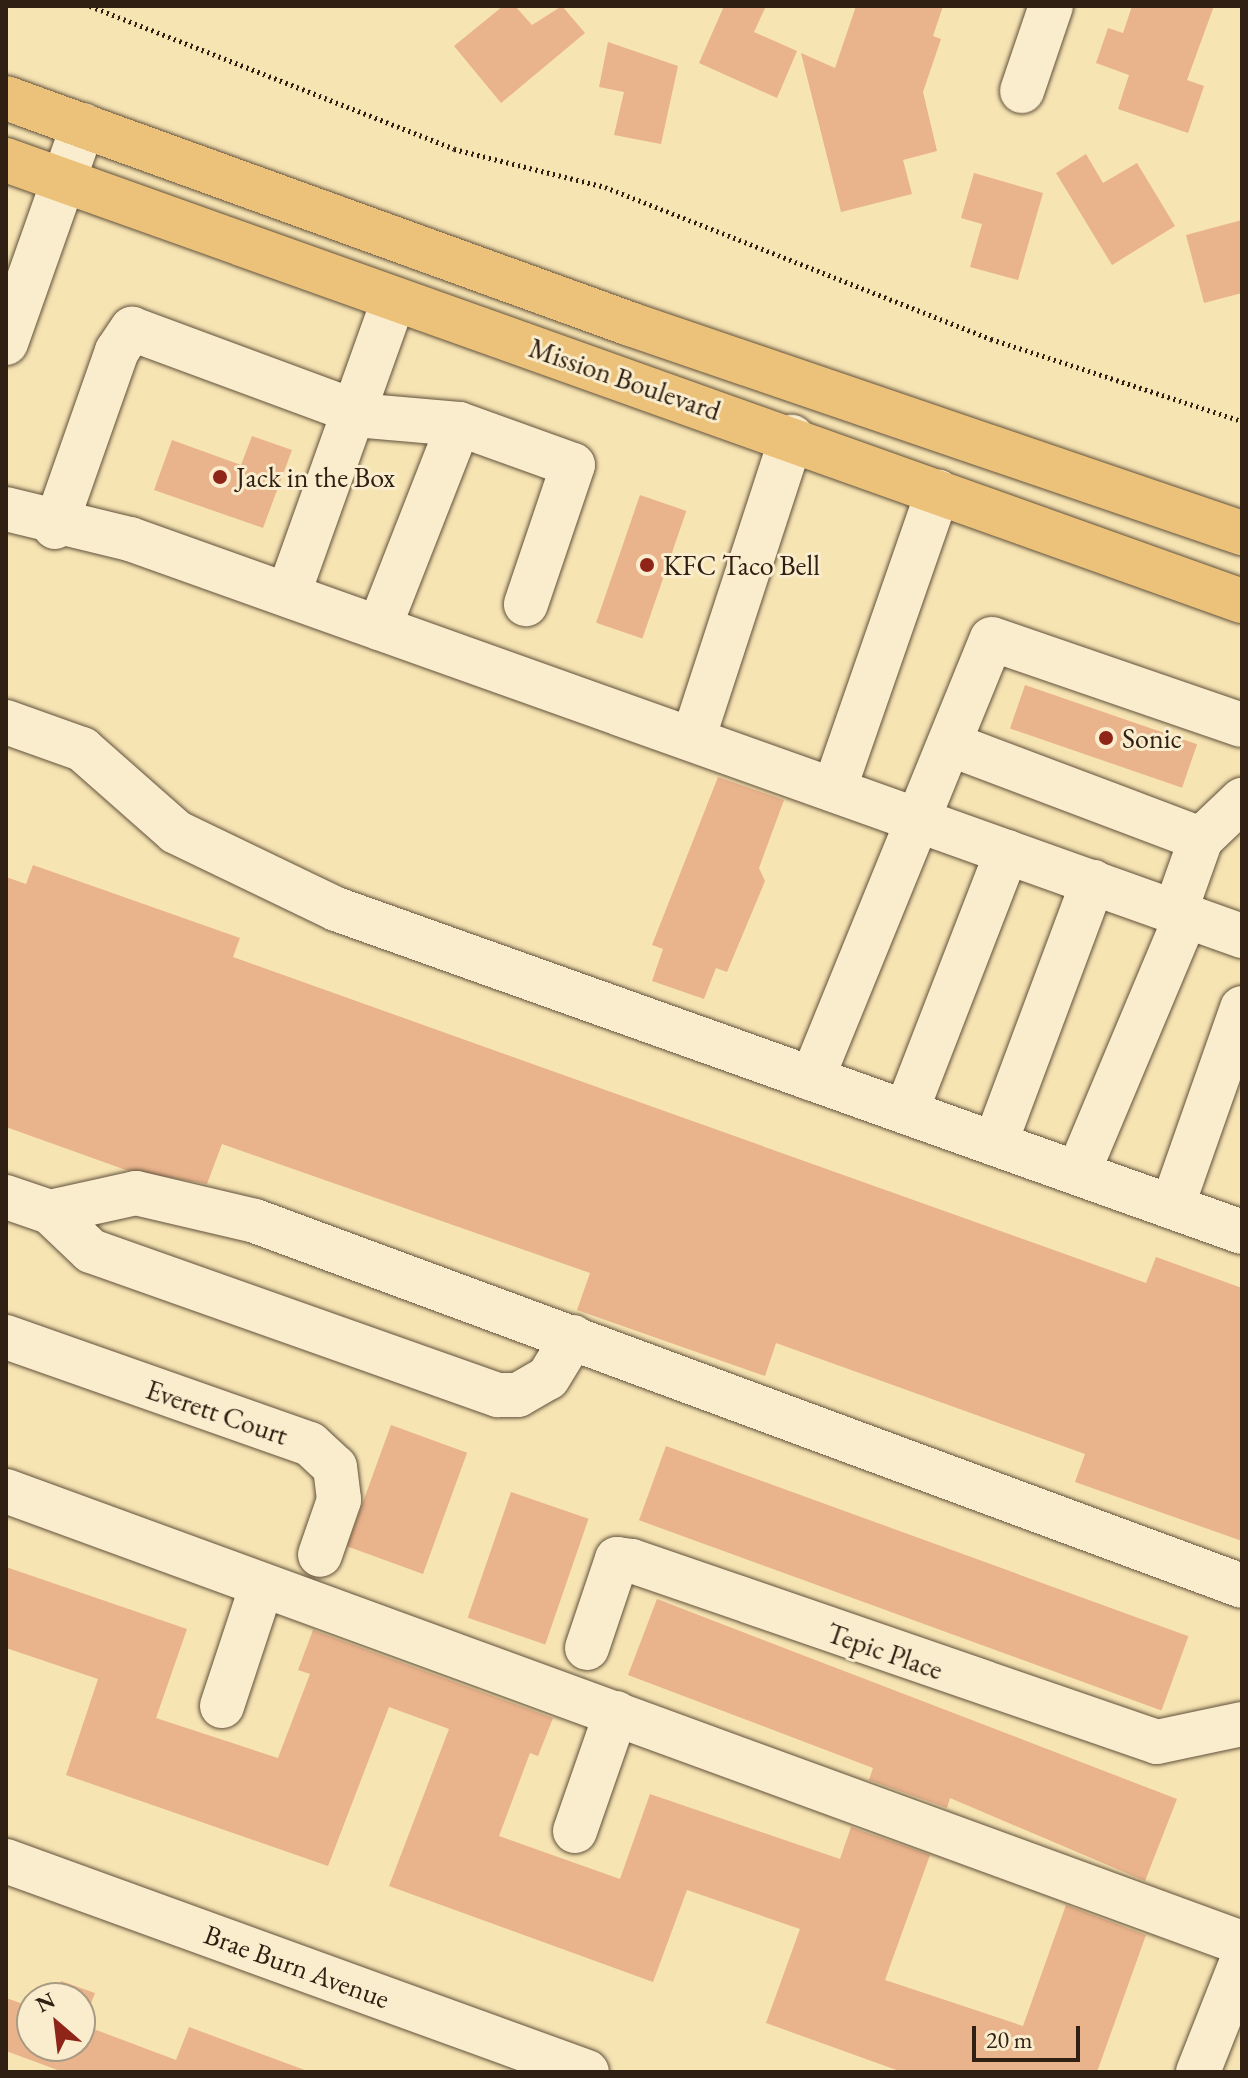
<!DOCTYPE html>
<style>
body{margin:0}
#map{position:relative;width:1248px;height:2078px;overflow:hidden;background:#f7e4b3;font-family:"EB Garamond",serif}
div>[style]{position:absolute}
.building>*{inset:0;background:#e9b38c;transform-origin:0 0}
.path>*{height:5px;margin-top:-2.5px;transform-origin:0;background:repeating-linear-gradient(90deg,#2f2013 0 2px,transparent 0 6px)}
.roads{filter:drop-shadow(0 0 2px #61513b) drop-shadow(0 0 2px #61513b)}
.minor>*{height:44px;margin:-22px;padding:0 22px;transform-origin:22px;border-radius:22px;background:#faedce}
.major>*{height:44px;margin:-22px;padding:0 22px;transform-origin:22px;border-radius:22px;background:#ecc27a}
.dots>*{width:22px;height:22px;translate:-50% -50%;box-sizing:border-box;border:4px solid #faedce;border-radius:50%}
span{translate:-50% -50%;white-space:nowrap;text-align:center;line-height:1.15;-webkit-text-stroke:6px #faedce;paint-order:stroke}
.street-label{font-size:28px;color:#2f2013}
.poi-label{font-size:28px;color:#2f2013}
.left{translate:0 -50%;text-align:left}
.frame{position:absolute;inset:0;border:8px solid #2f2013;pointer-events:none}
.north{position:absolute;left:16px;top:1982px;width:80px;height:80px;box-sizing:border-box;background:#faedce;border:2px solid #a99b83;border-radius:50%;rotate:332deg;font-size:22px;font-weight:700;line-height:32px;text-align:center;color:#2f2013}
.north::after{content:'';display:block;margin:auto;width:28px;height:36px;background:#8f2418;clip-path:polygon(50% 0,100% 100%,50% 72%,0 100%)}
.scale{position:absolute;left:972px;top:2026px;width:108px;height:36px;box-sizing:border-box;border:4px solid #2f2013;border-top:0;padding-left:10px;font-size:24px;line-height:28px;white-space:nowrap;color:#2f2013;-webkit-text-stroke:6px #faedce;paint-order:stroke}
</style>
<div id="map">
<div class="building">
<div style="clip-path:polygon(503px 6px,515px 6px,532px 25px,562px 6px,585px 33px,501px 103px,454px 46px)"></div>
<div style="clip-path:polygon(724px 6px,766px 6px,754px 32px,797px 51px,777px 98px,699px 63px)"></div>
<div style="clip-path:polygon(856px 6px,943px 6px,933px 36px,941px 39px,923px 92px,937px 151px,903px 160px,912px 194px,841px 212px,801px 53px,835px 68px)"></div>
<div style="clip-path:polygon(1132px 6px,1214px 6px,1187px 80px,1204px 86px,1188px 133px,1118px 109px,1129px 75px,1096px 63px,1108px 28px,1123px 33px)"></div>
<div style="clip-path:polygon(608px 42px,678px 66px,661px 144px,614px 135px,624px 92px,599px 87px)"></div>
<div style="clip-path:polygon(1086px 154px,1103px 183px,1137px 163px,1175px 226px,1112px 265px,1056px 173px)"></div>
<div style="clip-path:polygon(974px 173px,1043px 193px,1018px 280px,970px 267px,982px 224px,961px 218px)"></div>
<div style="clip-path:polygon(1242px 220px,1242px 293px,1204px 303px,1186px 235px)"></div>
<div style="clip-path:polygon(252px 436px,292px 450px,263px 528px,154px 490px,172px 440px,241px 465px)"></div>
<div style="left:640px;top:495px;width:49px;height:135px;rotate:19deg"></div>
<div style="left:1025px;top:685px;width:182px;height:46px;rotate:19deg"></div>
<div style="clip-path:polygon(718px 777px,784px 800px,759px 868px,765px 881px,727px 972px,716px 968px,704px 999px,652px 981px,663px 949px,652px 945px)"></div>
<div style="clip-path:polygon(33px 865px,240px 938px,233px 957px,1146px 1283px,1156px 1257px,1242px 1288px,1242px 1541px,1075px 1482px,1085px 1454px,776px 1343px,765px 1376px,577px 1310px,590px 1273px,222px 1144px,207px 1184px,126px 1170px,6px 1127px,6px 877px,26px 884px)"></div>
<div style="left:391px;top:1425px;width:81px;height:129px;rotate:20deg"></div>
<div style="left:666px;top:1446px;width:556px;height:79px;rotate:20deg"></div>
<div style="left:511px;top:1492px;width:82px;height:133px;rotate:19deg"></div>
<div style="clip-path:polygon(6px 1567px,187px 1629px,156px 1718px,278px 1758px,310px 1674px,298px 1670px,313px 1630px,553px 1718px,538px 1756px,530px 1753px,499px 1836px,620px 1879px,650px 1794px,840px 1859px,851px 1827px,930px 1855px,885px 1980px,1023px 2026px,1066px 1905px,1146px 1935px,1097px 2072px,902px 2072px,766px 2023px,800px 1929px,687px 1890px,653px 1982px,389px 1886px,449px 1729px,389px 1707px,328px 1866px,66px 1775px,98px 1679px,6px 1648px)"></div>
<div style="clip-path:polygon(657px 1599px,1177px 1799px,1145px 1881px,950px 1798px,947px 1808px,869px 1780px,873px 1768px,628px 1675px)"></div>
<div style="clip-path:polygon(61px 1981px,95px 1993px,83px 2025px,176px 2060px,189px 2027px,310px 2072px,63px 2072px,6px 2051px,6px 1998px,32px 2007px,32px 2046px,80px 2046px,80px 1998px,55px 1998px)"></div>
</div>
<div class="path">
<div style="left:90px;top:6px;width:391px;rotate:21.4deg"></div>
<div style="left:454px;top:149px;width:156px;rotate:14.1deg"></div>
<div style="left:605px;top:187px;width:415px;rotate:21.5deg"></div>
<div style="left:991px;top:339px;width:264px;rotate:18.1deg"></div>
</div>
<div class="roads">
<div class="minor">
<div style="left:1022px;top:91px;width:90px;rotate:-71.2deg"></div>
<div style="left:6px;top:343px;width:231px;rotate:-70.5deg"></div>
<div style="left:6px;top:509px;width:128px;rotate:13.6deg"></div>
<div style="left:130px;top:539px;width:1181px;rotate:19.65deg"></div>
<div style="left:55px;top:527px;width:187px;rotate:-70.6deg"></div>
<div style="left:117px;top:351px;width:27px;rotate:-56deg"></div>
<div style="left:132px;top:329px;width:251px;rotate:20.3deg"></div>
<div style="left:367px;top:416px;width:92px;rotate:5deg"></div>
<div style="left:459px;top:424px;width:121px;rotate:19.8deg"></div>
<div style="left:573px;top:465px;width:147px;rotate:108.7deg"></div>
<div style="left:288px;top:595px;width:314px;rotate:-70.3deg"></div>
<div style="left:379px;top:628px;width:219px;rotate:-68.6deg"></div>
<div style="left:6px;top:722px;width:81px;rotate:19.6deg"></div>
<div style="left:82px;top:749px;width:125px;rotate:41.4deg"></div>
<div style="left:176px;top:832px;width:178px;rotate:25.7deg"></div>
<div style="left:336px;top:909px;width:962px;rotate:19.62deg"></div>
<div style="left:693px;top:739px;width:318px;rotate:-71.9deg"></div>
<div style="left:952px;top:745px;width:266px;rotate:20.7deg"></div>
<div style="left:834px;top:790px;width:316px;rotate:-70.8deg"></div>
<div style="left:1175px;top:912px;width:77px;rotate:-70.4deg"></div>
<div style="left:1201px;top:839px;width:57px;rotate:-43.6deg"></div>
<div style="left:812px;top:1079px;width:475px;rotate:-67.8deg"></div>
<div style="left:992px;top:639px;width:264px;rotate:19deg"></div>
<div style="left:906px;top:1112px;width:279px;rotate:-68.8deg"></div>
<div style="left:995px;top:1144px;width:280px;rotate:-69.5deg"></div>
<div style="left:1078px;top:1173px;width:279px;rotate:-67.2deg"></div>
<div style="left:6px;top:1197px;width:46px;rotate:18.8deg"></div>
<div style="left:50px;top:1212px;width:57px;rotate:43.6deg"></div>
<div style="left:91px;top:1251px;width:432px;rotate:19.5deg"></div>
<div style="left:498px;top:1395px;width:20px"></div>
<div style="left:518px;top:1395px;width:34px;rotate:-30deg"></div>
<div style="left:548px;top:1378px;width:48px;rotate:-58.6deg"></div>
<div style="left:1172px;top:1207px;width:211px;rotate:-70.6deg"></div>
<div style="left:50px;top:1212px;width:88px;rotate:-12.5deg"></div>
<div style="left:136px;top:1193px;width:122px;rotate:13.2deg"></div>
<div style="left:255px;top:1221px;width:1052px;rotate:20.29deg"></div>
<div style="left:6px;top:1337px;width:322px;rotate:19.4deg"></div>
<div style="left:310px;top:1444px;width:34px;rotate:43deg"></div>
<div style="left:335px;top:1467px;width:33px;rotate:83deg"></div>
<div style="left:339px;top:1500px;width:58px;rotate:109.1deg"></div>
<div style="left:6px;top:1491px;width:1316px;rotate:20.09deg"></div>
<div style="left:587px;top:1648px;width:94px;rotate:-71.4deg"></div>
<div style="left:617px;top:1559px;width:15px;rotate:8deg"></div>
<div style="left:632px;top:1561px;width:555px;rotate:19.02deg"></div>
<div style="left:1157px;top:1742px;width:87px;rotate:-12deg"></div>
<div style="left:222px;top:1706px;width:127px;rotate:-71.7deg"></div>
<div style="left:575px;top:1831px;width:125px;rotate:-70.8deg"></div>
<div style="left:6px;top:1861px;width:618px;rotate:19.96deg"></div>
<div style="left:1198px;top:2072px;width:119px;rotate:-68.4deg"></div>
</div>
<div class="major">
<div style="left:6px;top:98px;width:664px;rotate:19.91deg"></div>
<div style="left:630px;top:324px;width:647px;rotate:18.86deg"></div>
<div style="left:6px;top:160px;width:1312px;rotate:19.64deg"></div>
</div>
</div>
<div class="dots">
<div style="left:220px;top:477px;background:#8f2418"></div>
<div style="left:647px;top:565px;background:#8f2418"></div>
<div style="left:1106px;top:738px;background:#8f2418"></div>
</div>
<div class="street-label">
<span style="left:625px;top:379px;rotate:19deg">Mission Boulevard</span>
<span style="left:217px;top:1412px;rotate:19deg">Everett Court</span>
<span style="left:885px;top:1651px;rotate:19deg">Tepic Place</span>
<span style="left:297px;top:1966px;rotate:20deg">Brae Burn Avenue</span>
</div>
<div class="poi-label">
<span class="left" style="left:236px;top:477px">Jack in the Box</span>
<span class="left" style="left:663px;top:565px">KFC Taco Bell</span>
<span class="left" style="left:1122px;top:738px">Sonic</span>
</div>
<div class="frame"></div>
<div class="north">N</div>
<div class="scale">20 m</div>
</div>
